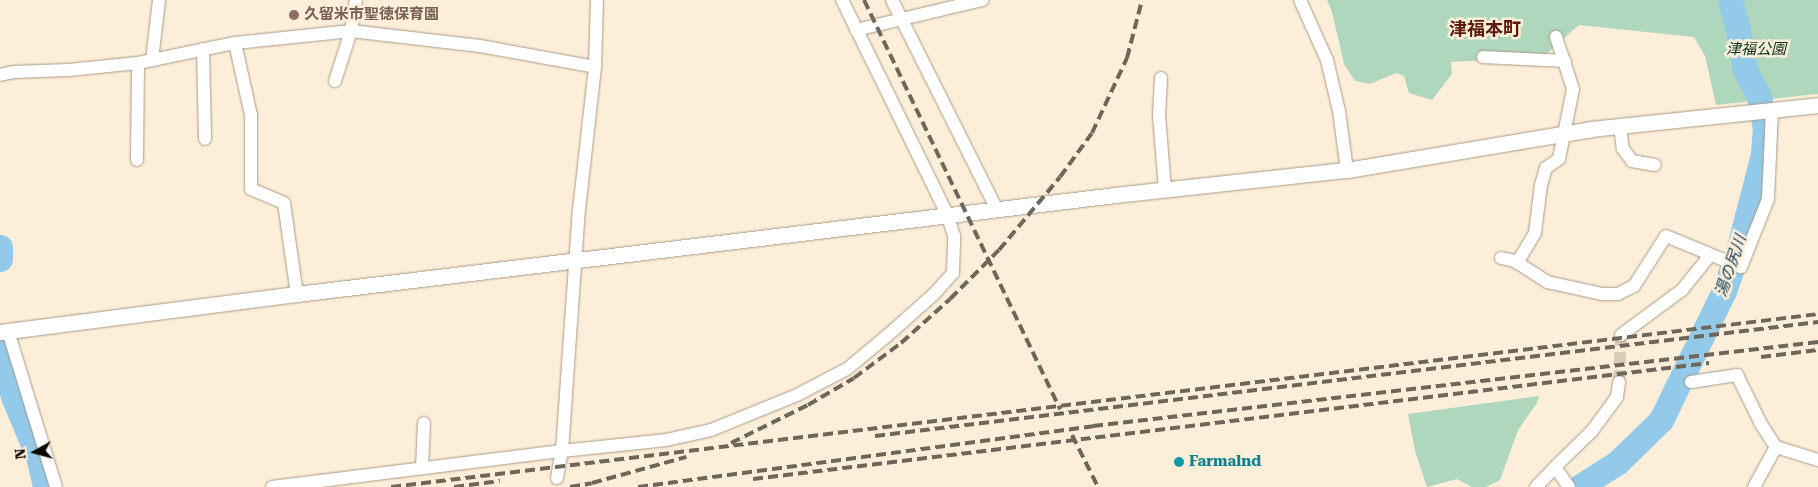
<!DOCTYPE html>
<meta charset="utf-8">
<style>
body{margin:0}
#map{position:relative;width:1818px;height:487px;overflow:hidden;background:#fdeed9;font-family:"Roboto Serif","Noto Sans JP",serif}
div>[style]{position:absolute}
.green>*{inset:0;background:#afd7bd}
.river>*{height:25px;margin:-12.5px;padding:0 12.5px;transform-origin:12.5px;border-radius:12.5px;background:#93caea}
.minor-tunnel>*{height:12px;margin-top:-6px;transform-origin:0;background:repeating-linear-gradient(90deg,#d9ccb9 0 12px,transparent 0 18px)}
.roads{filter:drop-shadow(0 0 1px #a99b87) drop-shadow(0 0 1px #a99b87)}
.minor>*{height:12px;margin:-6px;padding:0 6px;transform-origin:6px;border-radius:6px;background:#fff}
.tertiary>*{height:15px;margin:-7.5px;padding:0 7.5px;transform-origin:7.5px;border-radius:7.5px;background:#fff}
.rail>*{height:4px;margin-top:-2px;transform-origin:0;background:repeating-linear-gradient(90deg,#6f665a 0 10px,transparent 0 15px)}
.dots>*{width:14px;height:14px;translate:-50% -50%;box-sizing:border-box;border:2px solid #fdeed9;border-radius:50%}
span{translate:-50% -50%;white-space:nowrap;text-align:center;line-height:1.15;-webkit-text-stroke:5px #fdeed9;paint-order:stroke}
.education-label{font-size:15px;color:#785e54;font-weight:700}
.left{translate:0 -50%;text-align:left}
.park-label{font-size:15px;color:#06321d;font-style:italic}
.culture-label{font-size:15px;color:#0d838f;font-weight:700}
.water-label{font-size:16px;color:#164259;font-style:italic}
.quarter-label{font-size:18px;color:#5c190e;font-weight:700}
.north{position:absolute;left:10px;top:427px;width:50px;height:50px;-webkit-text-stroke:4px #fdeed9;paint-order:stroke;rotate:263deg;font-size:14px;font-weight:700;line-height:20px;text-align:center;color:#0f0a05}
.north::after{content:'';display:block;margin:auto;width:18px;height:22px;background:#0f0a05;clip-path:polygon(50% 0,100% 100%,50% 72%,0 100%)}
</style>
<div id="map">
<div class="green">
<div style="clip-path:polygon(1327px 0,1818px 0,1818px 94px,1716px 105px,1705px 56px,1694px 37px,1579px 25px,1543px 57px,1451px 62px,1452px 74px,1432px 100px,1409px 93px,1404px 76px,1396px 73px,1370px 84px,1355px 81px,1344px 64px,1332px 12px)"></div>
<div style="clip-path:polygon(1539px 396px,1537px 403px,1518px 430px,1500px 480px,1486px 487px,1472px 487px,1457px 479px,1427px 487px,1415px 451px,1408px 414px)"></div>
</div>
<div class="river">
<div style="left:0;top:247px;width:12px;rotate:90deg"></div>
<div style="left:0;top:341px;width:19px;rotate:84deg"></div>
<div style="left:2px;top:360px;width:41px;rotate:72.9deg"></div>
<div style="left:14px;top:399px;width:62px;rotate:67.2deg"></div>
<div style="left:38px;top:456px;width:32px;rotate:77deg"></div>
<div style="left:1579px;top:487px;width:46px;rotate:-32.7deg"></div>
<div style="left:1618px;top:462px;width:60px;rotate:-44.3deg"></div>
<div style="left:1661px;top:420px;width:144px;rotate:-64deg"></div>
<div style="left:1724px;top:291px;width:42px;rotate:-70.7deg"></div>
<div style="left:1738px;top:251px;width:100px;rotate:-75.5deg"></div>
<div style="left:1763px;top:154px;width:26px;rotate:-86deg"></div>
<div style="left:1765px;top:128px;width:33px;rotate:-101deg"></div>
<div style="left:1759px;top:96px;width:30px;rotate:-118deg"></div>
<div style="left:1745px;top:70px;width:41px;rotate:-99.9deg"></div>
<div style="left:1738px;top:30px;width:31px;rotate:-105deg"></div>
</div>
<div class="minor-tunnel">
<div style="left:1619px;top:382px;width:47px;rotate:-87.6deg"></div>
</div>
<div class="roads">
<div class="minor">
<div style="left:892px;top:0;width:235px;rotate:63.4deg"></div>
<div style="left:1300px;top:0;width:66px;rotate:65.8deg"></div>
<div style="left:1327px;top:60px;width:52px;rotate:76.8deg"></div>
<div style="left:1339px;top:111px;width:60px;rotate:82.3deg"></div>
<div style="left:856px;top:30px;width:130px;rotate:-13.4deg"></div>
<div style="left:235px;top:43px;width:74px;rotate:77.5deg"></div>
<div style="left:251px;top:115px;width:74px;rotate:90deg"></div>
<div style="left:251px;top:189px;width:36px;rotate:23deg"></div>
<div style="left:284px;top:203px;width:92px;rotate:81.9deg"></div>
<div style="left:203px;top:49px;width:90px;rotate:88.7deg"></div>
<div style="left:1483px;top:57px;width:82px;rotate:2.8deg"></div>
<div style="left:152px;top:60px;width:60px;rotate:-83.3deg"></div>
<div style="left:0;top:75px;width:13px;rotate:-13deg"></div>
<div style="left:13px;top:72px;width:56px;rotate:-2deg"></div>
<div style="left:69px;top:70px;width:69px;rotate:-5.8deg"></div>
<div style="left:138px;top:63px;width:99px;rotate:-11.7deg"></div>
<div style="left:235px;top:43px;width:117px;rotate:-5.9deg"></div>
<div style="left:351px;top:31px;width:130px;rotate:6.6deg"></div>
<div style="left:480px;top:46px;width:117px;rotate:10.3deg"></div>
<div style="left:1161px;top:78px;width:37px;rotate:93deg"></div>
<div style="left:1159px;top:115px;width:74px;rotate:85.4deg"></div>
<div style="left:335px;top:81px;width:52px;rotate:-72.3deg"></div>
<div style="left:351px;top:31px;width:31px;rotate:-81deg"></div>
<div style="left:1620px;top:126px;width:23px;rotate:83deg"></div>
<div style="left:1623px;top:149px;width:15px;rotate:53deg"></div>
<div style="left:1632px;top:161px;width:23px;rotate:10deg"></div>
<div style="left:137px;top:160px;width:97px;rotate:-89.4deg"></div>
<div style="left:1501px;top:258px;width:14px;rotate:12deg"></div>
<div style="left:1515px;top:261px;width:38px;rotate:33deg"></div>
<div style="left:1547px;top:282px;width:56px;rotate:12.3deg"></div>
<div style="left:1602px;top:294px;width:16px"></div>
<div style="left:1618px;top:294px;width:18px;rotate:-27deg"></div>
<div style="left:1634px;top:286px;width:59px;rotate:-57.4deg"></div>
<div style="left:1666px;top:236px;width:81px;rotate:22.5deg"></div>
<div style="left:1741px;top:267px;width:73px;rotate:-68.3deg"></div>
<div style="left:1768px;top:199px;width:89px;rotate:-87.4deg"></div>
<div style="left:1517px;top:263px;width:35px;rotate:-59deg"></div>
<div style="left:1535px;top:233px;width:48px;rotate:-82.9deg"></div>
<div style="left:1541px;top:185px;width:18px;rotate:-74deg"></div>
<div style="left:1546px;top:168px;width:16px;rotate:-35deg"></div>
<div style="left:1559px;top:159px;width:71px;rotate:-78.7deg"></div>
<div style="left:1573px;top:89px;width:55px;rotate:-108.1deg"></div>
<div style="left:8px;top:331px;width:163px;rotate:72.9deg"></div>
<div style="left:1621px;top:335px;width:76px;rotate:-36.4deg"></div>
<div style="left:1682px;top:290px;width:45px;rotate:-51.3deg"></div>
<div style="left:1691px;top:382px;width:47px;rotate:-8.7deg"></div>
<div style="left:1737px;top:375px;width:55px;rotate:63.9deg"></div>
<div style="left:1761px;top:424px;width:27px;rotate:57deg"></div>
<div style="left:422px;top:468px;width:45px;rotate:-87.5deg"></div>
<div style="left:557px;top:478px;width:27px;rotate:-80deg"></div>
<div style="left:562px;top:451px;width:242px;rotate:-86deg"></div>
<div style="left:579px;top:210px;width:144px;rotate:-83.6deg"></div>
<div style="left:595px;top:67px;width:67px;rotate:-88.3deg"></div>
<div style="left:272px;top:487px;width:292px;rotate:-7.1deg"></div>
<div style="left:562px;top:451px;width:105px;rotate:-6deg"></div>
<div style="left:666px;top:440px;width:46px;rotate:-12.5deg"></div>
<div style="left:711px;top:430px;width:93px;rotate:-22.1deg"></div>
<div style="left:797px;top:395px;width:56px;rotate:-27.5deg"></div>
<div style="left:847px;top:369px;width:53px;rotate:-39.7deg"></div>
<div style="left:888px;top:335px;width:62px;rotate:-41.7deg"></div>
<div style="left:934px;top:294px;width:28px;rotate:-48deg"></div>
<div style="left:953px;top:273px;width:37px;rotate:-88deg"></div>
<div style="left:954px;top:236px;width:21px;rotate:-107deg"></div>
<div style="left:948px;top:216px;width:241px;rotate:-116.1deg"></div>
<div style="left:1536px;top:487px;width:28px;rotate:-46deg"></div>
<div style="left:1569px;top:487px;width:24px;rotate:-125deg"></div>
<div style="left:1555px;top:467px;width:52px;rotate:-44.2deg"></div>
<div style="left:1592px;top:431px;width:42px;rotate:-53.7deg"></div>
<div style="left:1617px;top:397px;width:15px;rotate:-82deg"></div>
<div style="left:1754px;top:487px;width:46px;rotate:-61.2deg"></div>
<div style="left:1776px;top:447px;width:44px;rotate:17.2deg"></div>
</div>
<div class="tertiary">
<div style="left:0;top:332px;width:299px;rotate:-7.3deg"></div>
<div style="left:297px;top:294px;width:824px;rotate:-6.9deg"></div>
<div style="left:1115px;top:195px;width:233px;rotate:-6.2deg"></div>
<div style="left:1347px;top:170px;width:247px;rotate:-9.5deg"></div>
<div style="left:1591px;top:129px;width:228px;rotate:-6deg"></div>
</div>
</div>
<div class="rail">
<div style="left:864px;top:0;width:454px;rotate:64.4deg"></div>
<div style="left:1761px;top:357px;width:57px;rotate:-7deg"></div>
<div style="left:1072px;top:435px;width:58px;rotate:63.4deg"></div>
<div style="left:875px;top:436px;width:950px;rotate:-6.89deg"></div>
<div style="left:731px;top:443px;width:86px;rotate:-26.3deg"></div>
<div style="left:808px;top:405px;width:53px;rotate:-30.4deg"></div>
<div style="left:854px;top:378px;width:59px;rotate:-36.7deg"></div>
<div style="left:901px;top:343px;width:66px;rotate:-41.9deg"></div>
<div style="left:950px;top:299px;width:69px;rotate:-45deg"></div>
<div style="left:999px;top:250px;width:95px;rotate:-50.1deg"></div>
<div style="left:1060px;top:177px;width:54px;rotate:-54deg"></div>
<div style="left:1092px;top:133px;width:83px;rotate:-65deg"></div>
<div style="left:1127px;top:58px;width:60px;rotate:-75.5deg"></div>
<div style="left:753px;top:479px;width:963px;rotate:-6.92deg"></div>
<div style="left:391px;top:487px;width:1437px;rotate:-6.91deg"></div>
<div style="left:454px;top:487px;width:46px;rotate:-7.4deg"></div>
<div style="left:570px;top:487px;width:22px;rotate:-10deg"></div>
<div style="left:592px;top:483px;width:98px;rotate:-15.5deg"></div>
<div style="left:638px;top:487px;width:459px;rotate:-7.6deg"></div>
<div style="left:1093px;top:426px;width:730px;rotate:-6.61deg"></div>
</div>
<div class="dots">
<div style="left:294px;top:15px;background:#8d6e63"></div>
<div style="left:1179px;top:462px;background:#0f9aa8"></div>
</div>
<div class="education-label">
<span class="left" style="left:304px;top:15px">久留米市聖徳保育園</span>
</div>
<div class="park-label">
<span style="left:1756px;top:50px">津福公園</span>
</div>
<div class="culture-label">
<span class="left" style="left:1189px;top:462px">Farmalnd</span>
</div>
<div class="water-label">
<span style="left:1731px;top:266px;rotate:-71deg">湯の尻川</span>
</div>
<div class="quarter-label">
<span style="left:1485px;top:29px">津福本町</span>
</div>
<div class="north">N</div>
</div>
